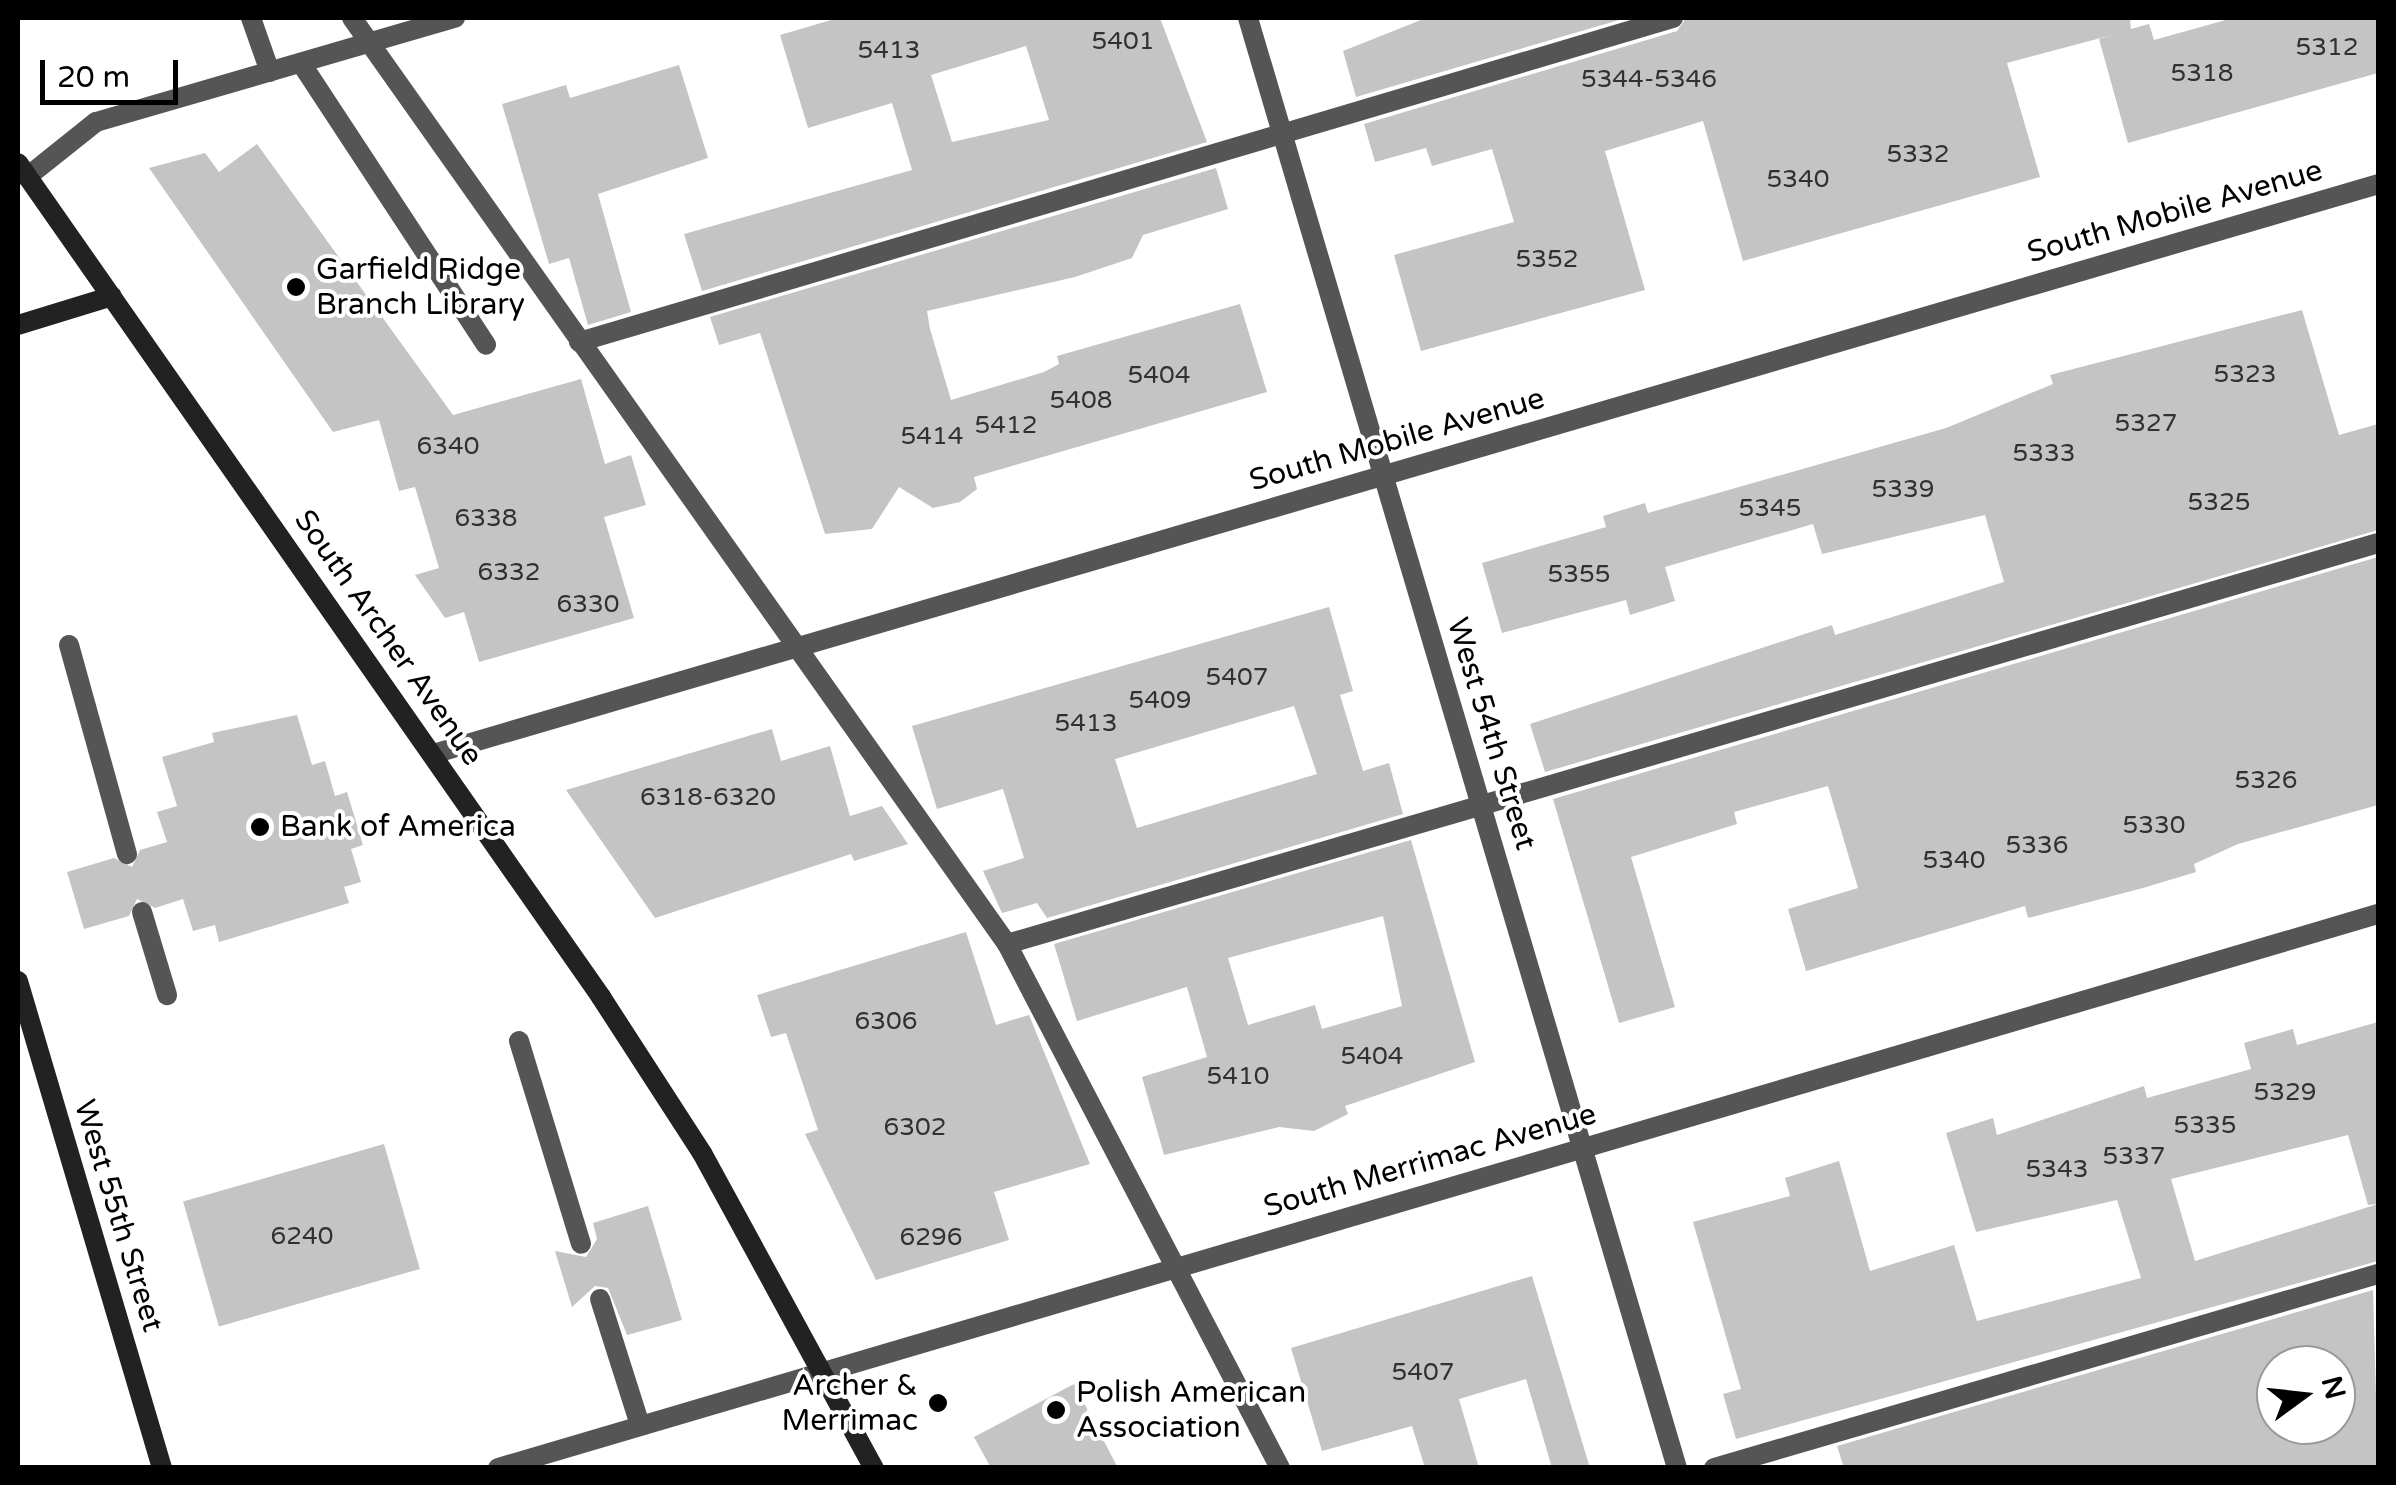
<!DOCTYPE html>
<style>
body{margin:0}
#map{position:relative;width:2396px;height:1485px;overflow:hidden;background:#fff;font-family:"Varela Round",sans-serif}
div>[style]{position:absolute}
.building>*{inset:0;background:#c4c4c4;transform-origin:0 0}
.service>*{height:20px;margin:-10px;padding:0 10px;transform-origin:10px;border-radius:10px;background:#555}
.minor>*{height:20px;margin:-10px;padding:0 10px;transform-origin:10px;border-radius:10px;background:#555}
.secondary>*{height:20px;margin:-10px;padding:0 10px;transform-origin:10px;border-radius:10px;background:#222}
.dots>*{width:28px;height:28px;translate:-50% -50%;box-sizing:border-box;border:5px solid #fff;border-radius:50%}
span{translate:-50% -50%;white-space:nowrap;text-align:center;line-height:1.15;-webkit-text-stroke:8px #fff;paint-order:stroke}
.number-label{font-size:25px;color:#313131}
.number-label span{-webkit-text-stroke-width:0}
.street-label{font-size:30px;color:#000}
.poi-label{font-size:30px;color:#000}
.left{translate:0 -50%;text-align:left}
.right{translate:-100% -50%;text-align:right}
.frame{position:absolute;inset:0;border:20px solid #000;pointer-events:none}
.north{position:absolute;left:2256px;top:1345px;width:100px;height:100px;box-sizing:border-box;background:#fff;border:2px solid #999;border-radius:50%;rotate:75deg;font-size:28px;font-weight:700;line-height:40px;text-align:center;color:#000}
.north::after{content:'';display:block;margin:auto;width:35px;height:45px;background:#000;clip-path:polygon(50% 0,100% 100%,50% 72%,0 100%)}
.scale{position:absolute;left:40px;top:60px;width:138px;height:45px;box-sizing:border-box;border:5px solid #000;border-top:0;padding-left:12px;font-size:30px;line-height:35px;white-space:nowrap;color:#000;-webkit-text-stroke:8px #fff;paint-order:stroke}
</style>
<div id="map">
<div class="building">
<div style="clip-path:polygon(evenodd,838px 18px,1160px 18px,1207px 142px,702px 291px,684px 234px,912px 170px,892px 103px,808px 128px,780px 35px,838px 18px,1026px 46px,1049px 120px,952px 142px,931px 75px,1026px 46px)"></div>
<div style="clip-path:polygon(1426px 18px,1626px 18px,1356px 97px,1343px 51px)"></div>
<div style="clip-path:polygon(1686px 18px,2130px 18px,2131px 29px,2149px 24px,2154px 40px,2233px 18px,2378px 18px,2378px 73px,2128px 143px,2099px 39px,2116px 34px,2007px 63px,2040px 177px,1743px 261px,1703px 121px,1605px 151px,1645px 290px,1421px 351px,1394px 255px,1514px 222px,1492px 149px,1432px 166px,1426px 148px,1375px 162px,1364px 124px,1677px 31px)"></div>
<div style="clip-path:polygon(679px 65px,708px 158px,598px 194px,631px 312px,588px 325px,569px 258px,549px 264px,502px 104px,566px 85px,570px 98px)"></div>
<div style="clip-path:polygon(257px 144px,453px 415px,581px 379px,605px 464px,631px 455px,646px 505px,604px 517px,634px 618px,479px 662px,464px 612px,445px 618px,415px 575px,439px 568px,415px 487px,399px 491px,379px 420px,333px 432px,149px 168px,205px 153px,219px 172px)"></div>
<div style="clip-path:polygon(1216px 168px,1228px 209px,1143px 235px,1132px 258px,1075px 277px,927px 311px,930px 329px,951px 400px,1044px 372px,1059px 364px,1057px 356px,1240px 304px,1267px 392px,974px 477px,977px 489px,960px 502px,933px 508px,899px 487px,872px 529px,825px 534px,760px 333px,719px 345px,710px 317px)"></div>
<div style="clip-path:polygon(2302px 310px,2339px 435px,2378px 424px,2378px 530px,1545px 772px,1530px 724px,1832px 625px,1835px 635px,2004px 582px,1985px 515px,1822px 554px,1813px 524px,1665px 567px,1675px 601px,1630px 615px,1626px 600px,1502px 633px,1482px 563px,1606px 527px,1603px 516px,1645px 503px,1648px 513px,1946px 428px,2053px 384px,2050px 375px)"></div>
<div style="clip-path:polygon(2378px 557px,2378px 805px,2238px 844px,2194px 864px,2196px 872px,2143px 888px,2028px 918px,2025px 906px,1806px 971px,1788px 909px,1858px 888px,1828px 786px,1734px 812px,1737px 824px,1631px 857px,1675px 1007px,1619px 1023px,1553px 799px)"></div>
<div style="clip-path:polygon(evenodd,1329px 607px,1353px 691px,1340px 695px,1363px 771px,1389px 763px,1403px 814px,1047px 918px,1037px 903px,1002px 913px,983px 871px,1024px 858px,1003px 789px,937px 809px,912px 726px,1329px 607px,1294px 706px,1317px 774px,1137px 828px,1115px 759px,1294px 706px)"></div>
<div style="clip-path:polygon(297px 715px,312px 765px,325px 761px,335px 796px,347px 792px,363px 845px,351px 849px,361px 882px,344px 887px,349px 903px,219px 942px,215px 925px,193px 931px,183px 899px,155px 908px,137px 899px,129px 916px,84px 929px,67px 872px,114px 858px,132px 867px,140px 850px,167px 842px,157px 812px,177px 806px,162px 757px,214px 742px,212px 733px)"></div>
<div style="clip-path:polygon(772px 729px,781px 761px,830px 746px,850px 816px,882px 806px,908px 844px,854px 861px,851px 854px,655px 918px,566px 790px)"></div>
<div style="clip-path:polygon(evenodd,1411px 840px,1475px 1062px,1345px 1106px,1348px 1114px,1314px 1131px,1279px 1127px,1164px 1155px,1142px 1077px,1207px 1057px,1187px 987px,1077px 1021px,1054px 944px,1411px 840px,1383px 916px,1402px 1006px,1322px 1029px,1315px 1005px,1248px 1025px,1228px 958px,1383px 916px)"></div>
<div style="clip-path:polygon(966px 932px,996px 1025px,1029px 1015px,1090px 1164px,994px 1192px,1009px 1240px,876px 1280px,805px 1134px,818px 1130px,786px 1033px,771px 1037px,757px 995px)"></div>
<div style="clip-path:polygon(evenodd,2378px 1022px,2378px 1261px,1736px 1439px,1723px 1394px,1741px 1389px,1693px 1222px,1790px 1196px,1785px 1178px,1839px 1161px,1870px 1271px,1954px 1245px,1977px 1321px,2141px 1278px,2117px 1200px,1976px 1232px,1946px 1133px,1993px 1118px,1997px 1135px,2144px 1086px,2147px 1098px,2251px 1069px,2244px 1043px,2293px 1029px,2297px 1045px,2378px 1022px,2348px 1135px,2368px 1205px,2378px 1204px,2195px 1261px,2171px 1179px,2348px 1135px)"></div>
<div style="left:384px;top:1144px;width:130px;height:209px;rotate:74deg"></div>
<div style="clip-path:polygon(648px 1206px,682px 1320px,627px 1335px,608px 1288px,595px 1286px,572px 1307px,555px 1251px,586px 1257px,597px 1239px,593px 1223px)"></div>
<div style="clip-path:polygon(1532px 1276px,1590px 1468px,1552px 1468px,1526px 1379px,1459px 1399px,1479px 1468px,1425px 1468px,1412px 1426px,1322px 1451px,1291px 1348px)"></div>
<div style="clip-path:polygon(evenodd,2373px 1290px,2378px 1468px,1844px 1468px,1837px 1446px,2373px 1290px,2276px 1365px,2336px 1365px,2336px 1425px,2276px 1425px,2276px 1365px)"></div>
<div style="clip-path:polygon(1074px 1384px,1118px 1468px,991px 1468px,974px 1437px)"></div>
</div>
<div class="service">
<div style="left:251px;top:18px;width:57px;rotate:70.6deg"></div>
<div style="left:352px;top:18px;width:1134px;rotate:54.73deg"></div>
<div style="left:1007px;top:944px;width:591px;rotate:62.48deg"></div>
<div style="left:301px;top:63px;width:337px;rotate:56.7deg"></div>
<div style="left:579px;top:342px;width:1141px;rotate:-16.5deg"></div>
<div style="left:69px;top:645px;width:217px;rotate:74.5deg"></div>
<div style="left:142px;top:912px;width:87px;rotate:73.2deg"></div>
<div style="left:1007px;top:944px;width:1428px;rotate:-16.3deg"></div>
<div style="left:519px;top:1041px;width:212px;rotate:73deg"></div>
<div style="left:600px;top:1299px;width:132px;rotate:72.4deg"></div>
<div style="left:1714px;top:1468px;width:692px;rotate:-16.29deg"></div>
</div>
<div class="minor">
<div style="left:1248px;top:18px;width:1512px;rotate:73.52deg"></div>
<div style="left:27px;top:177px;width:88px;rotate:-38.6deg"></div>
<div style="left:96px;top:122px;width:374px;rotate:-16.2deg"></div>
<div style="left:433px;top:754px;width:2027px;rotate:-16.33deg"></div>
<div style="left:498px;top:1468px;width:1960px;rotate:-16.42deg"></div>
</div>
<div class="secondary">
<div style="left:18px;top:163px;width:1018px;rotate:55.04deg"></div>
<div style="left:601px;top:997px;width:186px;rotate:57.1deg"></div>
<div style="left:702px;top:1153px;width:359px;rotate:61.4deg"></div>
<div style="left:18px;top:325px;width:98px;rotate:-17.1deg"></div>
<div style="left:18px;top:981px;width:508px;rotate:73.53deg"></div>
</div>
<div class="dots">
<div style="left:296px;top:287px;background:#000"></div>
<div style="left:260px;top:827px;background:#000"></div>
<div style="left:938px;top:1403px;background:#000"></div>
<div style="left:1056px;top:1410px;background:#000"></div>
</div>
<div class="number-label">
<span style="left:1123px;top:41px">5401</span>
<span style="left:2327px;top:47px">5312</span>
<span style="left:889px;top:50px">5413</span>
<span style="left:2202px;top:73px">5318</span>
<span style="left:1649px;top:79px">5344-5346</span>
<span style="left:1918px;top:154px">5332</span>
<span style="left:1798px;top:179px">5340</span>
<span style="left:1547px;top:259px">5352</span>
<span style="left:2245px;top:374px">5323</span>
<span style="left:1159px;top:375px">5404</span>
<span style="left:1081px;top:400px">5408</span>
<span style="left:2146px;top:423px">5327</span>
<span style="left:1006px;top:425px">5412</span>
<span style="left:932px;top:436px">5414</span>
<span style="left:448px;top:446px">6340</span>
<span style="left:2044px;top:453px">5333</span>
<span style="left:1903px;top:489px">5339</span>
<span style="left:2219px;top:502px">5325</span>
<span style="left:1770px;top:508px">5345</span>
<span style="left:486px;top:518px">6338</span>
<span style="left:509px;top:572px">6332</span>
<span style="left:1579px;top:574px">5355</span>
<span style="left:588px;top:604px">6330</span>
<span style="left:1237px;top:677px">5407</span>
<span style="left:1160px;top:700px">5409</span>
<span style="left:1086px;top:723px">5413</span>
<span style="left:2266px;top:780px">5326</span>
<span style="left:708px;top:797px">6318-6320</span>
<span style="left:2154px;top:825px">5330</span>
<span style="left:2037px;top:845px">5336</span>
<span style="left:1954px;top:860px">5340</span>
<span style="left:886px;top:1021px">6306</span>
<span style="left:1372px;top:1056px">5404</span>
<span style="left:1238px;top:1076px">5410</span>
<span style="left:2285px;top:1092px">5329</span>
<span style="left:2205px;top:1125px">5335</span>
<span style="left:915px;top:1127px">6302</span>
<span style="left:2134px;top:1156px">5337</span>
<span style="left:2057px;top:1169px">5343</span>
<span style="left:302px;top:1236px">6240</span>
<span style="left:931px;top:1237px">6296</span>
<span style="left:1423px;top:1372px">5407</span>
</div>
<div class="street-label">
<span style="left:2175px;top:212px;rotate:-16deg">South Mobile Avenue</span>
<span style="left:1397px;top:440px;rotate:-16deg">South Mobile Avenue</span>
<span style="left:388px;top:638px;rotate:55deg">South Archer Avenue</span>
<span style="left:1491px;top:734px;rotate:73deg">West 54th Street</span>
<span style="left:1430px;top:1161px;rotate:-16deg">South Merrimac Avenue</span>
<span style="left:118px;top:1216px;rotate:73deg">West 55th Street</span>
</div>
<div class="poi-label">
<span class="left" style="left:316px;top:287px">Garfield Ridge<br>Branch Library</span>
<span class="left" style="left:280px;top:827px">Bank of America</span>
<span class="right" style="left:918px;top:1403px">Archer &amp;<br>Merrimac</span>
<span class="left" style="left:1076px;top:1410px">Polish American<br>Association</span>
</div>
<div class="frame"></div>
<div class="north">N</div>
<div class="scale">20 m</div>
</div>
